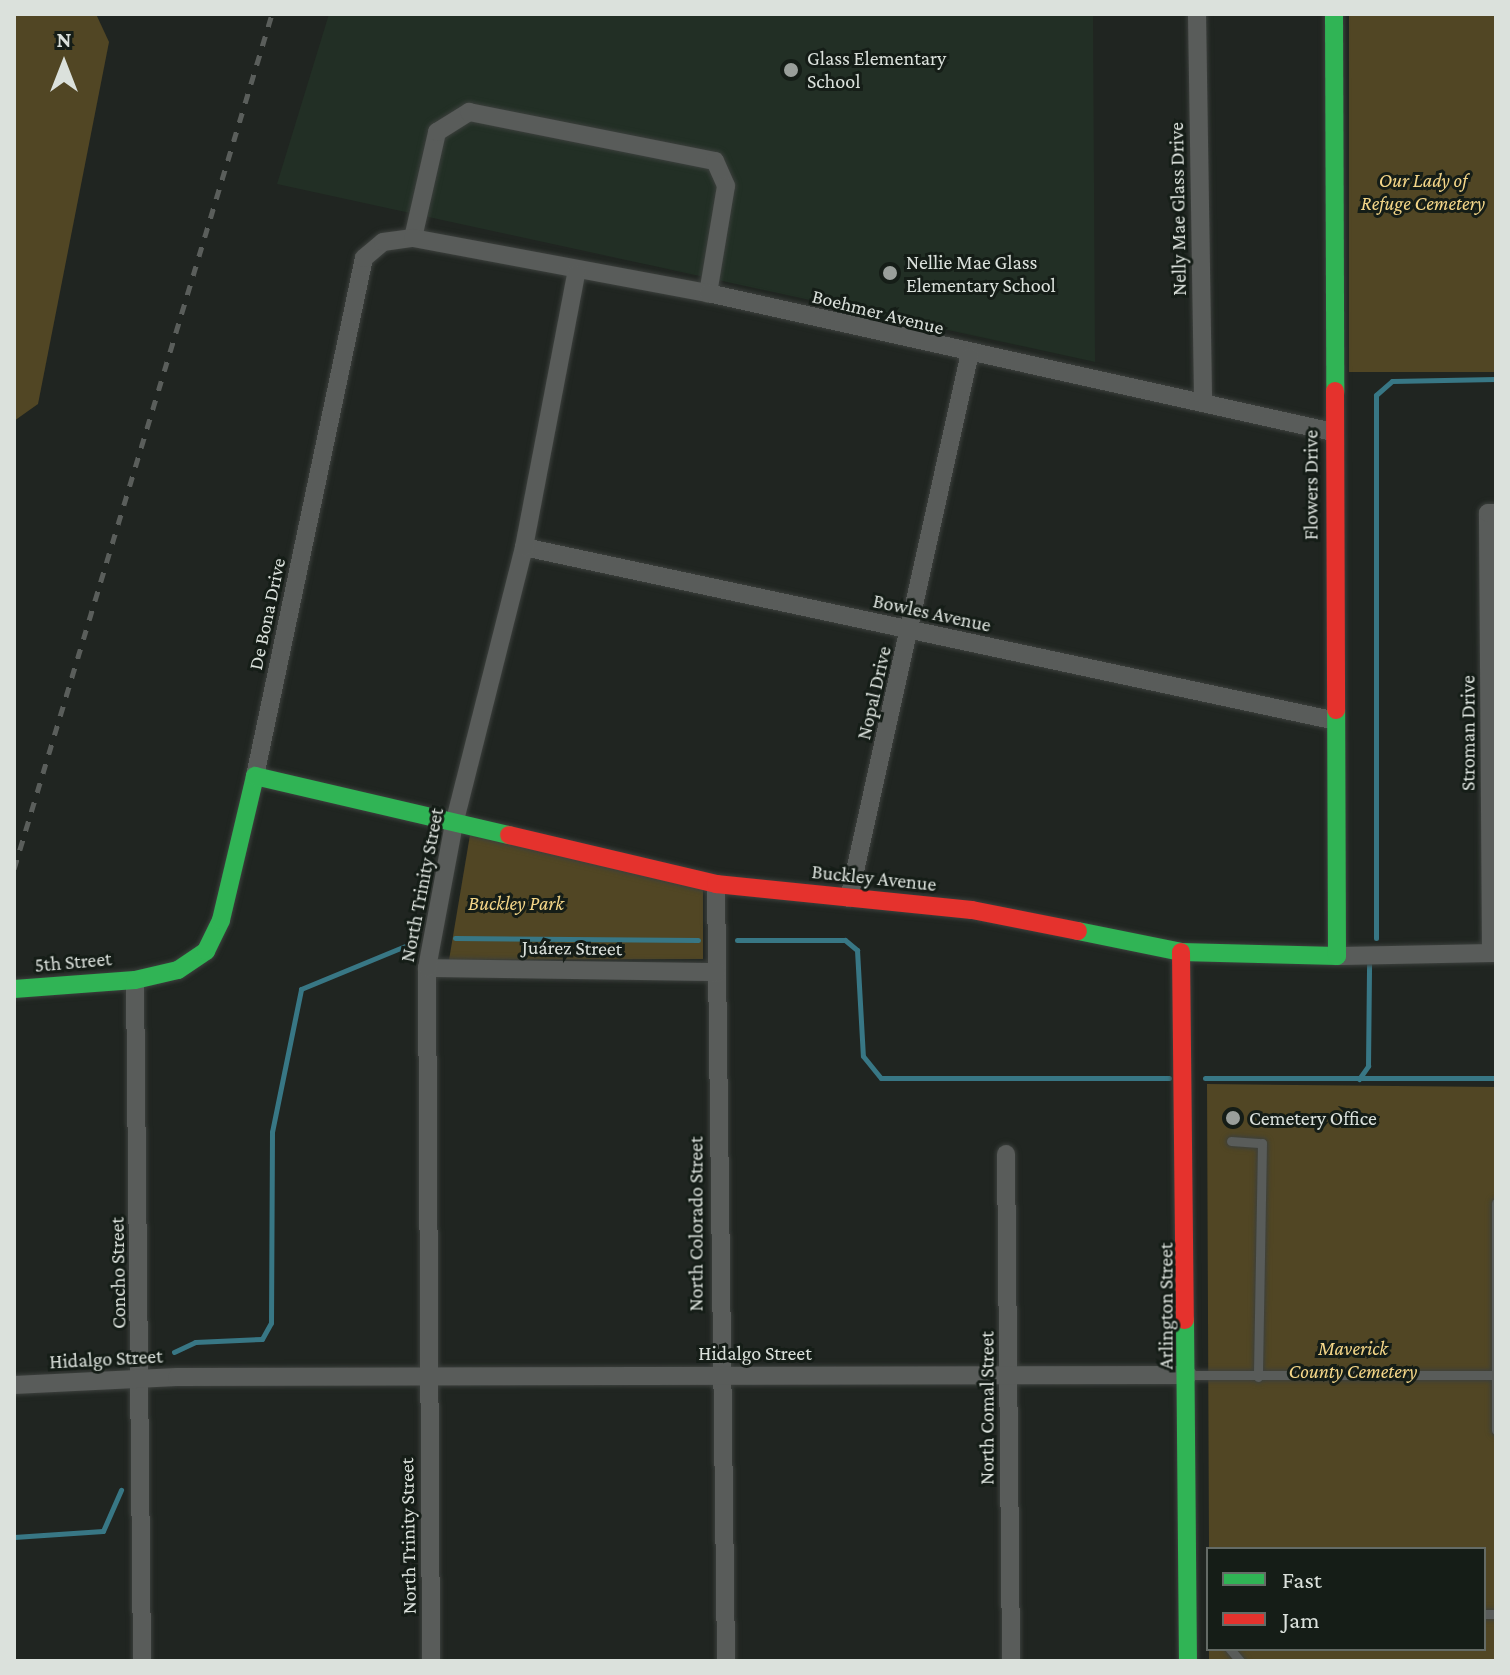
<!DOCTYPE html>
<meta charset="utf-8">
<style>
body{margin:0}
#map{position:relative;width:1510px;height:1675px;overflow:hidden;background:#202521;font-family:"Crimson Pro",serif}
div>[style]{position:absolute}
.built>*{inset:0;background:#222f25}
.green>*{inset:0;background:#514624;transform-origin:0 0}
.stream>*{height:5px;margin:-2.5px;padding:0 2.5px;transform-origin:2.5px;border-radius:2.5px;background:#387785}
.roads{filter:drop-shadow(0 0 2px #3c403d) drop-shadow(0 0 2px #3c403d)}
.lane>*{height:9px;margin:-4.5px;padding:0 4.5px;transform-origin:4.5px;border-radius:4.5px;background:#595c5a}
.street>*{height:18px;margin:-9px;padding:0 9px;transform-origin:9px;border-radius:9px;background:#595c5a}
.fast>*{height:18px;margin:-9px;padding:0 9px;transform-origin:9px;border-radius:9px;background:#30b455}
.jam>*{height:18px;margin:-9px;padding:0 9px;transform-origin:9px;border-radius:9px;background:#e5322d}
.rail>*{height:5px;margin-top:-2.5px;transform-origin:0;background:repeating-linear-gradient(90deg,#5a5e5b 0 10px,transparent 0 20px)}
.dots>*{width:22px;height:22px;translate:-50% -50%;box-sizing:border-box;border:4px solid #151d17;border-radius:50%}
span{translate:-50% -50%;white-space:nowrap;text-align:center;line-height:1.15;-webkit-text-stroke:6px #151d17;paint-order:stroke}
.poi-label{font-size:20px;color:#dbe1dc}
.left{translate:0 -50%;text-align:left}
.park-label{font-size:20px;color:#f4d688;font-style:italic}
.street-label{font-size:20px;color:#dbe1dc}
.frame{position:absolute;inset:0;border:16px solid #dbe1dc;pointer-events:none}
.legend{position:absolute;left:1206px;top:1547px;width:280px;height:104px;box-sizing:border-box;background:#151d17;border:2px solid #646b66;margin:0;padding:10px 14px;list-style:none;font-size:24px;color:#dbe1dc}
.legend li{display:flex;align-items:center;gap:16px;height:40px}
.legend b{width:40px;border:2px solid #646b66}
.north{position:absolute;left:24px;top:24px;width:80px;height:80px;-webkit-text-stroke:6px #151d17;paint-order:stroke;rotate:0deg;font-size:22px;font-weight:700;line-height:32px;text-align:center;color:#dbe1dc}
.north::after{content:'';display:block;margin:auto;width:28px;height:36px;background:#dbe1dc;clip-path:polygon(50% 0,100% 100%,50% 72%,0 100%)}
</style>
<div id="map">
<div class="built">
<div style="clip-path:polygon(329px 14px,1093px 14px,1095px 362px,277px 184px)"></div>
</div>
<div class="green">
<div style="clip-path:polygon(14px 14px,96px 14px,109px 42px,38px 404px,14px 421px)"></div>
<div style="left:1349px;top:14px;width:147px;height:358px"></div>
<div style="clip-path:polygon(470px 835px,703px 885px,703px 959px,449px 960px)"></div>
<div style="clip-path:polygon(1207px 1084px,1496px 1087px,1496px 1661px,1209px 1661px,1209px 1649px,1484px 1649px,1484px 1549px,1209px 1549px)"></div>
</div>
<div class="stream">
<div style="left:455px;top:938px;width:243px;rotate:0.5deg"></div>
<div style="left:1376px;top:938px;width:543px;rotate:-90deg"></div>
<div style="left:1376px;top:395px;width:21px;rotate:-41deg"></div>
<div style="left:1392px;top:381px;width:104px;rotate:-1.1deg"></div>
<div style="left:737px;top:940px;width:108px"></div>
<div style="left:845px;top:940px;width:16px;rotate:40deg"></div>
<div style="left:857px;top:950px;width:106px;rotate:86.8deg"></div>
<div style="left:863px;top:1056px;width:28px;rotate:51deg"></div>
<div style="left:881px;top:1078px;width:288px"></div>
<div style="left:1205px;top:1078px;width:291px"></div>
<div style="left:1359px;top:1079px;width:16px;rotate:-55deg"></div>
<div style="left:1368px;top:1066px;width:102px;rotate:-89.4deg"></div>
<div style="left:174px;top:1352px;width:23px;rotate:-25deg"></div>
<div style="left:195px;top:1342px;width:67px;rotate:-2.6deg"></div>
<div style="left:262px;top:1339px;width:18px;rotate:-61deg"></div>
<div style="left:271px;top:1323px;width:191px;rotate:-89.7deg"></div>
<div style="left:272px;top:1132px;width:146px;rotate:-78.5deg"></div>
<div style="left:301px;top:989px;width:116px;rotate:-22.4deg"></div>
<div style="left:14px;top:1537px;width:89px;rotate:-3.9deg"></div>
<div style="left:103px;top:1531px;width:45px;rotate:-66.3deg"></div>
</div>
<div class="roads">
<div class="lane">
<div style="left:1231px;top:1141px;width:31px;rotate:4deg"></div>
<div style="left:1262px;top:1143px;width:234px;rotate:91deg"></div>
<div style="left:1496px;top:1203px;width:227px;rotate:90deg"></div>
<div style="left:1188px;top:1375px;width:308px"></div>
<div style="left:1484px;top:1614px;width:12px"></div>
<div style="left:1230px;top:1649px;width:16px;rotate:50deg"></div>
</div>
<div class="street">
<div style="left:1197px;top:14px;width:389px;rotate:89.1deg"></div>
<div style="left:413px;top:238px;width:109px;rotate:-77.2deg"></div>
<div style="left:437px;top:132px;width:38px;rotate:-32deg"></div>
<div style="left:469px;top:112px;width:251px;rotate:11.3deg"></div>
<div style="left:715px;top:161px;width:27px;rotate:66deg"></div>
<div style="left:726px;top:186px;width:109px;rotate:99.5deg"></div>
<div style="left:524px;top:547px;width:826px;rotate:12.09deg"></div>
<div style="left:255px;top:776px;width:529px;rotate:-78.12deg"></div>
<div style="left:364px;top:258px;width:25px;rotate:-40deg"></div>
<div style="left:383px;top:242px;width:30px;rotate:-8deg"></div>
<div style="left:413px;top:238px;width:300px;rotate:10.6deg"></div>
<div style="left:708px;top:293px;width:640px;rotate:12.54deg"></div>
<div style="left:716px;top:884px;width:777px;rotate:89.26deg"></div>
<div style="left:849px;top:898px;width:554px;rotate:-77.49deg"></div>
<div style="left:1491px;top:953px;width:440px;rotate:-90.4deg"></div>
<div style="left:1488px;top:513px;width:8px"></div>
<div style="left:1337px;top:956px;width:159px;rotate:-1.1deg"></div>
<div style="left:427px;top:968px;width:290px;rotate:0.8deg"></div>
<div style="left:135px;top:980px;width:681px;rotate:89.41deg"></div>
<div style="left:1006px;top:1154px;width:507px;rotate:89.43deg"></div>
<div style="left:14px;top:1385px;width:163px;rotate:-2.8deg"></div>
<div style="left:177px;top:1377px;width:1011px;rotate:-0.11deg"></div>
<div style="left:431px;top:1661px;width:693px;rotate:-90.33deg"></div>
<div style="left:427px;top:968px;width:147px;rotate:-79.4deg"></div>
<div style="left:454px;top:824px;width:286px;rotate:-75.8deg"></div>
<div style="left:524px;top:547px;width:278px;rotate:-79.2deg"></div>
</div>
<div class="fast">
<div style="left:1334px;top:14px;width:377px;rotate:89.8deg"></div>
<div style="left:1078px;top:931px;width:105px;rotate:11.5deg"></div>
<div style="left:1181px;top:952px;width:156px;rotate:1.5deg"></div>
<div style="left:1337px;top:956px;width:246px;rotate:-90.2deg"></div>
<div style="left:14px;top:989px;width:121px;rotate:-4.3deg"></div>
<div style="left:135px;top:980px;width:44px;rotate:-13.1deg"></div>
<div style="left:178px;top:970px;width:34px;rotate:-34deg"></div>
<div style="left:206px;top:951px;width:34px;rotate:-64deg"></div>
<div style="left:221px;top:920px;width:148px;rotate:-76.7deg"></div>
<div style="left:255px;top:776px;width:261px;rotate:13.1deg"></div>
<div style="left:1185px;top:1320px;width:341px;rotate:89.5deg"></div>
</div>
<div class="jam">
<div style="left:1335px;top:391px;width:319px;rotate:89.8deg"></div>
<div style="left:509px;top:835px;width:213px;rotate:13.3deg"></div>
<div style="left:716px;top:884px;width:257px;rotate:5.8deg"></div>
<div style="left:972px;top:910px;width:108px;rotate:11.2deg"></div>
<div style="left:1181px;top:952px;width:368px;rotate:89.4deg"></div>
</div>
</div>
<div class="rail">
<div style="left:14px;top:869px;width:893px;rotate:-73.21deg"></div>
</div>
<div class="dots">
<div style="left:791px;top:70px;background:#9a9f9b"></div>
<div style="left:890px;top:273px;background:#9a9f9b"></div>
<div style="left:1233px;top:1118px;background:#9a9f9b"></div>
</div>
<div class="poi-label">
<span class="left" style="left:807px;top:70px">Glass Elementary<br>School</span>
<span class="left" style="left:906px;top:274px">Nellie Mae Glass<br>Elementary School</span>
<span class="left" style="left:1249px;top:1118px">Cemetery Office</span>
</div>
<div class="park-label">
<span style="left:1423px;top:192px">Our Lady of<br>Refuge Cemetery</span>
<span style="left:516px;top:903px">Buckley Park</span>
<span style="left:1353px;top:1360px">Maverick<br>County Cemetery</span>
</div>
<div class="street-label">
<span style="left:1178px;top:209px;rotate:-91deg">Nelly Mae Glass Drive</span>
<span style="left:878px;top:312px;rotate:14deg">Boehmer Avenue</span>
<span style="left:1311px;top:485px;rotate:-90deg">Flowers Drive</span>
<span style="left:932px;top:613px;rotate:12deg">Bowles Avenue</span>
<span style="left:267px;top:614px;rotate:-78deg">De Bona Drive</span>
<span style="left:874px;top:693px;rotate:-77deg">Nopal Drive</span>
<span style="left:1468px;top:733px;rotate:-90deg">Stroman Drive</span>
<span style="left:874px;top:878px;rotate:6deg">Buckley Avenue</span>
<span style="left:422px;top:885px;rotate:-79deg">North Trinity Street</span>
<span style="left:572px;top:948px;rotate:1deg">Juárez Street</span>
<span style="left:73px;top:962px;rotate:-5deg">5th Street</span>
<span style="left:696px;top:1224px;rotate:-90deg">North Colorado Street</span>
<span style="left:118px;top:1273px;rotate:-91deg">Concho Street</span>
<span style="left:1166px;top:1306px;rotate:-90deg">Arlington Street</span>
<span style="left:755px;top:1353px">Hidalgo Street</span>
<span style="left:106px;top:1359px;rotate:-3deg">Hidalgo Street</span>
<span style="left:987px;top:1408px;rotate:-90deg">North Comal Street</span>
<span style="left:408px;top:1536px;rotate:-91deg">North Trinity Street</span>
</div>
<div class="frame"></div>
<ul class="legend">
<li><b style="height:10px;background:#30b455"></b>Fast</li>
<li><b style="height:10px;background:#e5322d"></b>Jam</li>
</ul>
<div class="north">N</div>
</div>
